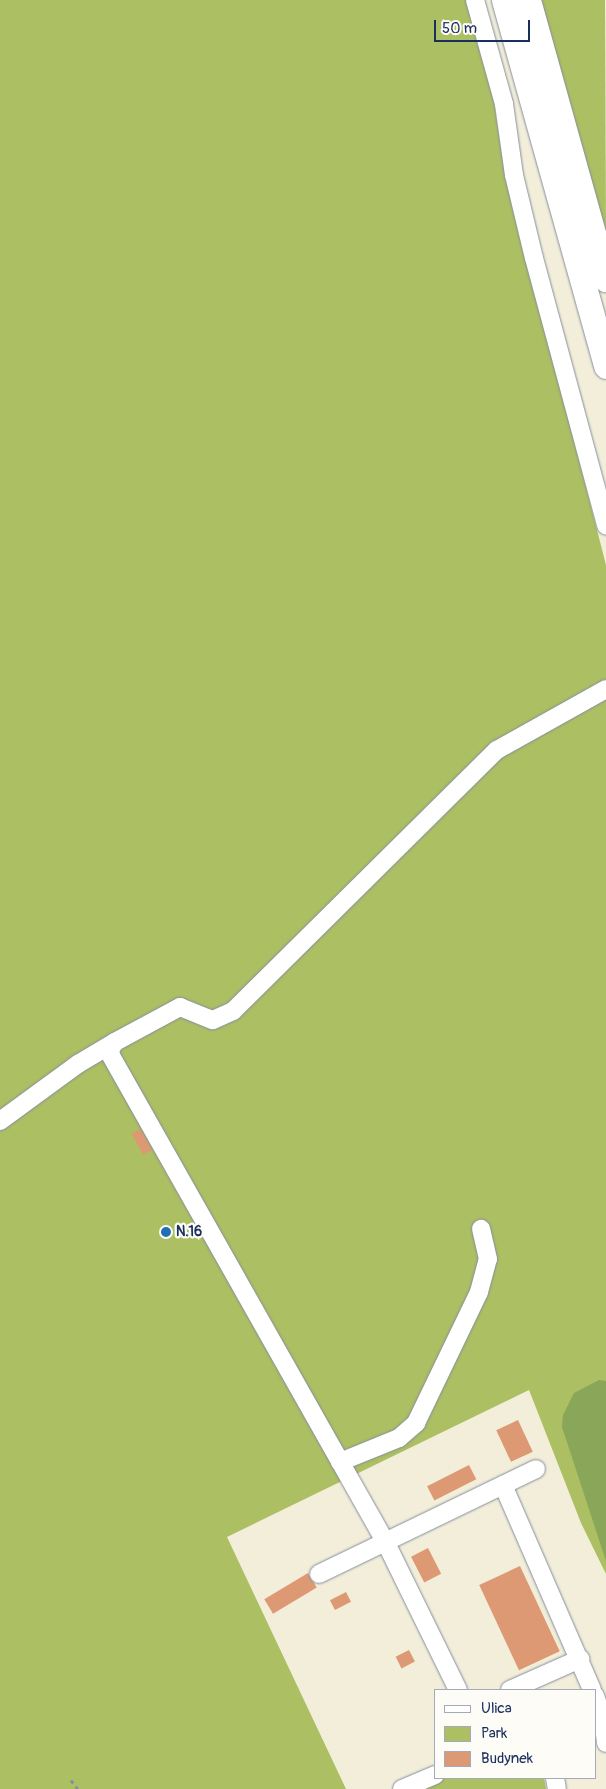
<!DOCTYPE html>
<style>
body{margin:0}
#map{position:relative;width:606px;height:1789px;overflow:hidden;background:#f2eeda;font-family:Pangolin,sans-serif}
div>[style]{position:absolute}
.green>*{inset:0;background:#acbf63}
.forest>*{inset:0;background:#89a659}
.building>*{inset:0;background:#dd9973;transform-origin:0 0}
.path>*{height:2.5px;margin-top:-1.25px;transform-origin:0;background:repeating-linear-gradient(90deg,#868e9c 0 4px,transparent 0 8px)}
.roads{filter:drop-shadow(0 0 1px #868e9c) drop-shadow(0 0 1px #868e9c)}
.minor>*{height:18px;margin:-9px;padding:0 9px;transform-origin:9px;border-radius:9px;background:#fff}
.highway>*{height:25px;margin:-12.5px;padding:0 12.5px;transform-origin:12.5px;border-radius:12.5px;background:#fff}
.dots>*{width:14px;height:14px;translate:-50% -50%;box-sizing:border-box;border:2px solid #fdfcf7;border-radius:50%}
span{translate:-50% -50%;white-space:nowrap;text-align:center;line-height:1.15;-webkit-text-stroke:4.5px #fdfcf7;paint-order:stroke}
.poi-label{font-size:14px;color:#1b2f5e;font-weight:700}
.left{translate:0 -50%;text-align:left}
.legend{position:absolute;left:434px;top:1689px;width:162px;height:90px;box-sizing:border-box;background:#fdfcf7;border:1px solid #a3aaba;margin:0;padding:6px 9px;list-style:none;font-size:15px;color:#1b2f5e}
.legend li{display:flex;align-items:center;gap:10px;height:25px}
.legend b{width:25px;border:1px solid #a3aaba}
.scale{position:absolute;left:434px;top:20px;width:96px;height:22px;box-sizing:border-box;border:2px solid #1b2f5e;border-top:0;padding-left:6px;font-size:15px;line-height:18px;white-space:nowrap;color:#1b2f5e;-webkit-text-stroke:4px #fdfcf7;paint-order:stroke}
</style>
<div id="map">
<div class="green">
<div style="clip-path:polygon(0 0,467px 0,493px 95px,504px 168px,606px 565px,606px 1574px,581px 1523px,529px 1390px,227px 1537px,346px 1789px,0 1789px)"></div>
<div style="clip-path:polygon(541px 0,605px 0,606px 235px)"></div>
<div style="clip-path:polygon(442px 1778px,544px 1778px,546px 1789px,418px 1789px)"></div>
</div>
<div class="forest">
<div style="clip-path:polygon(599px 1380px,606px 1381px,606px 1561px,562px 1427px,563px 1415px,574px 1393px)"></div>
</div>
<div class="building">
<div style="left:140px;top:1129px;width:24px;height:10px;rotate:60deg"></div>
<div style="left:518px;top:1420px;width:35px;height:24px;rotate:65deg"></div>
<div style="left:469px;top:1465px;width:16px;height:47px;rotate:63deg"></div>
<div style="left:428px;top:1548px;width:29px;height:19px;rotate:63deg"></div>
<div style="left:520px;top:1566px;width:94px;height:45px;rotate:65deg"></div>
<div style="left:308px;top:1573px;width:17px;height:51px;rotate:59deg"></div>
<div style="left:346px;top:1592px;width:11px;height:18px;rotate:63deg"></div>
<div style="left:409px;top:1650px;width:13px;height:15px;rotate:63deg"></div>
</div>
<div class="path">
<div style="left:71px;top:1780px;width:11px;rotate:52deg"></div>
</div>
<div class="roads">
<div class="minor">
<div style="left:475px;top:0;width:108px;rotate:74.4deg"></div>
<div style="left:504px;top:104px;width:72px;rotate:82deg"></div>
<div style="left:514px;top:175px;width:85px;rotate:76.5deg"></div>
<div style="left:534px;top:258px;width:277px;rotate:74.9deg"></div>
<div style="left:0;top:1121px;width:97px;rotate:-36.2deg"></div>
<div style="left:78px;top:1064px;width:43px;rotate:-30.7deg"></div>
<div style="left:340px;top:1462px;width:64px;rotate:-22.1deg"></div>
<div style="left:399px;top:1438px;width:23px;rotate:-41deg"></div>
<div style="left:416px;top:1423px;width:145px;rotate:-64.3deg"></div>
<div style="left:479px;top:1292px;width:34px;rotate:-75deg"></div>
<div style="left:488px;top:1259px;width:31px;rotate:-103deg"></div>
<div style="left:503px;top:1485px;width:223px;rotate:66.5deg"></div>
<div style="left:319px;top:1574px;width:241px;rotate:-25.8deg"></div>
<div style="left:458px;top:1690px;width:164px;rotate:-116.1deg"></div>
<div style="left:386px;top:1543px;width:562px;rotate:-119.44deg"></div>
<div style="left:110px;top:1054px;width:6px;rotate:-81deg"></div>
<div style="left:111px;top:1048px;width:7px;rotate:-56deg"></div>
<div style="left:115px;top:1042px;width:74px;rotate:-28.3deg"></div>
<div style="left:180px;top:1007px;width:35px;rotate:22deg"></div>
<div style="left:213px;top:1020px;width:22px;rotate:-24deg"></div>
<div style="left:233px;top:1011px;width:371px;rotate:-44.7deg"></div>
<div style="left:497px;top:750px;width:125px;rotate:-29.2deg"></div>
<div style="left:510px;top:1690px;width:77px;rotate:-23.9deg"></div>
<div style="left:595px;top:1696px;width:23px;rotate:70deg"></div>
<div style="left:603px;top:1718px;width:25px;rotate:83deg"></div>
<div style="left:555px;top:1778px;width:11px;rotate:80deg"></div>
<div style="left:402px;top:1789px;width:36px;rotate:-23deg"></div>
</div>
<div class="highway">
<div style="left:504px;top:0;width:380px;rotate:74.4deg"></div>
<div style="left:528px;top:0;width:290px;rotate:74.4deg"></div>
</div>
</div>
<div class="dots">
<div style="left:166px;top:1232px;background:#1f6fb2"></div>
</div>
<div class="poi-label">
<span class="left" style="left:176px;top:1232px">N.16</span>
</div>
<ul class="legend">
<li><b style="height:6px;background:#fff"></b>Ulica</li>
<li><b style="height:14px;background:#acbf63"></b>Park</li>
<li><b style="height:14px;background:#dd9973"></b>Budynek</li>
</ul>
<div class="scale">50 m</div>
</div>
